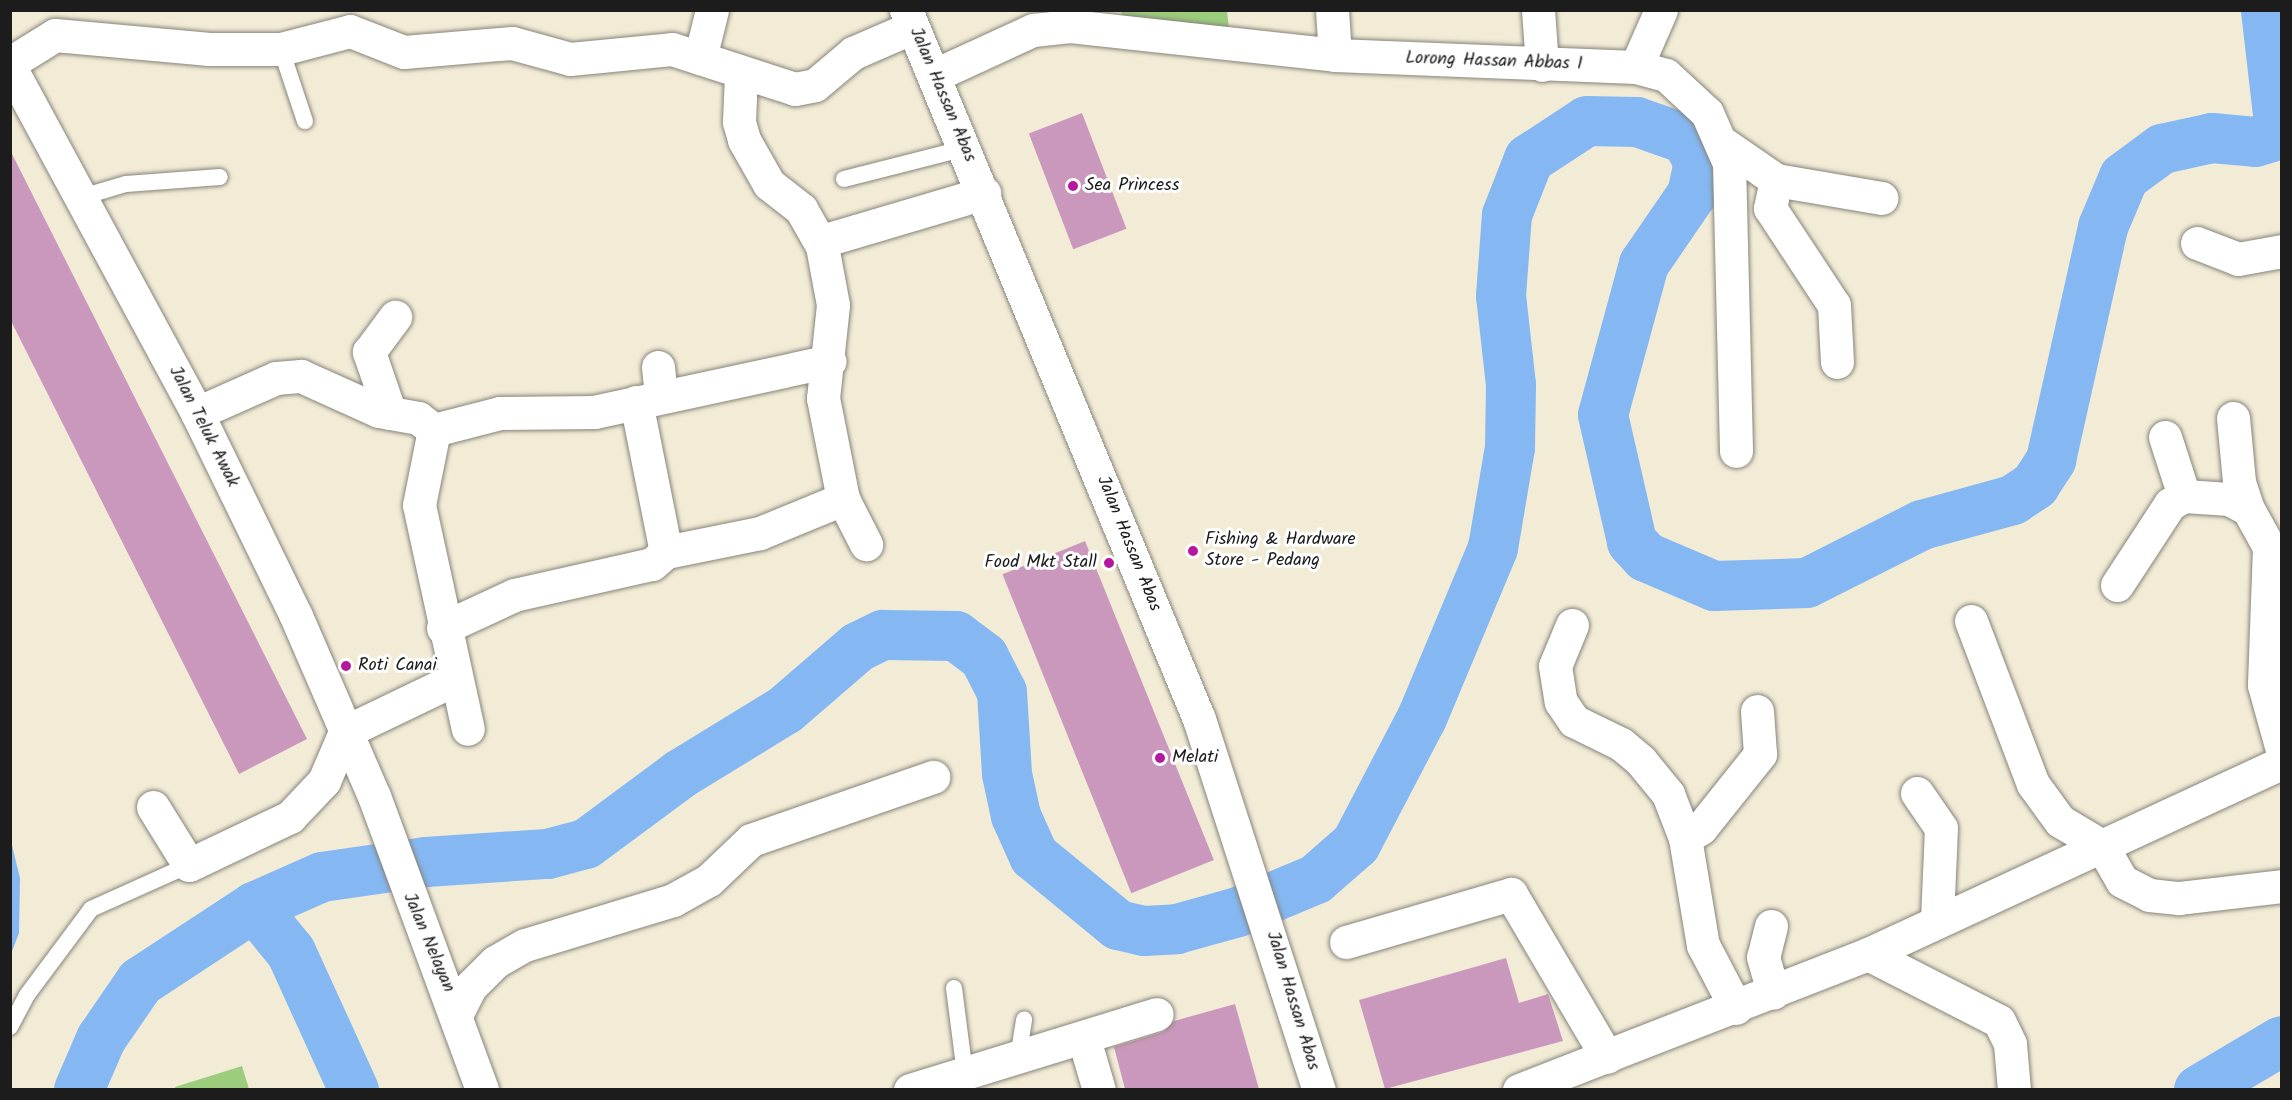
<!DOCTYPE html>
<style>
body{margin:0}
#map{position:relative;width:2292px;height:1100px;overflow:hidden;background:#f2ecd7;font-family:Kalam,sans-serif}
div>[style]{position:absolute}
.green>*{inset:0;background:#9bcd7c}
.water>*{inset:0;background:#85b7f2}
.river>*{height:50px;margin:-25px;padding:0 25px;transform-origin:25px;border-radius:25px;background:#85b7f2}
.building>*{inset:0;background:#cb98bd;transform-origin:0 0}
.roads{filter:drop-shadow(0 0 2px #87847a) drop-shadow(0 0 2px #87847a)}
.service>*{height:16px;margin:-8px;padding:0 8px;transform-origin:8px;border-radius:8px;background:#fff}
.minor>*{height:33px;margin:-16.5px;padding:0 16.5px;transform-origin:16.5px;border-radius:16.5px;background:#fff}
.secondary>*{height:33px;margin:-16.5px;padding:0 16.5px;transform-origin:16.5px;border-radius:16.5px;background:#fff}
.dots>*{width:16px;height:16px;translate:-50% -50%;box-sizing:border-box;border:3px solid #fff;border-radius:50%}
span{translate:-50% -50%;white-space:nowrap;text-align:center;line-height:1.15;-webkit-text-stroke:6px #fff;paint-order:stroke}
.street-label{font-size:18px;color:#1c1c1c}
.poi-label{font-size:18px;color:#1c1c1c}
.left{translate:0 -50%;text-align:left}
.right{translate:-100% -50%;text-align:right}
.frame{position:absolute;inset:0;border:12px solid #1c1c1c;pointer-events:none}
</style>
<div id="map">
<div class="green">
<div style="clip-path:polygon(1121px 11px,1227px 11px,1229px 30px,1123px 17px)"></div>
<div style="clip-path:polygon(242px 1066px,249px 1089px,176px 1089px,175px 1087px)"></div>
</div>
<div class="water">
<div style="clip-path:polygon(10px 837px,20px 878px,19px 933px,11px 954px)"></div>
</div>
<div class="river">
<div style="left:254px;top:907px;width:58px;rotate:50.6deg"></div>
<div style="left:291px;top:952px;width:152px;rotate:65.5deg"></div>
<div style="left:79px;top:1090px;width:56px;rotate:-66.7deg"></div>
<div style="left:101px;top:1039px;width:69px;rotate:-55.6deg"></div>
<div style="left:140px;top:982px;width:136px;rotate:-33.3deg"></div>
<div style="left:254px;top:907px;width:74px;rotate:-23.8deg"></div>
<div style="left:322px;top:877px;width:105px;rotate:-8.2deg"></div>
<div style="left:426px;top:862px;width:122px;rotate:-3.8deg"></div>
<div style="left:548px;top:854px;width:39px;rotate:-15deg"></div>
<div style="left:586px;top:844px;width:119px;rotate:-36.5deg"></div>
<div style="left:682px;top:773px;width:121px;rotate:-31.5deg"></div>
<div style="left:785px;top:710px;width:96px;rotate:-40.8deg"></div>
<div style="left:858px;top:647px;width:28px;rotate:-26deg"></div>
<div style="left:883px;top:635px;width:73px;rotate:0.8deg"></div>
<div style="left:956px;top:636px;width:35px;rotate:37deg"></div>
<div style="left:984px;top:657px;width:39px;rotate:63deg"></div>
<div style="left:1002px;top:692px;width:82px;rotate:86.5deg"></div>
<div style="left:1007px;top:774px;width:43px;rotate:77.9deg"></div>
<div style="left:1016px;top:816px;width:44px;rotate:65.8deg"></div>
<div style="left:1034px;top:856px;width:109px;rotate:39.4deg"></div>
<div style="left:1118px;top:925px;width:27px;rotate:13deg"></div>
<div style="left:1144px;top:931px;width:33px;rotate:-3deg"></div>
<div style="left:1177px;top:929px;width:63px;rotate:-15.6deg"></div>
<div style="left:1238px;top:912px;width:85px;rotate:-22.9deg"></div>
<div style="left:1316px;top:879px;width:53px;rotate:-41.2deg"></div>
<div style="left:1356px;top:844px;width:142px;rotate:-62.4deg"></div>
<div style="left:1422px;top:718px;width:184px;rotate:-67.3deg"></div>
<div style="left:1493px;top:548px;width:101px;rotate:-80.4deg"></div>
<div style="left:1510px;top:448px;width:63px;rotate:-89.1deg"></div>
<div style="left:1511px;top:385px;width:90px;rotate:-96.4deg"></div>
<div style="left:1501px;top:296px;width:81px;rotate:-85.8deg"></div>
<div style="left:1507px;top:215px;width:60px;rotate:-68.6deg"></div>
<div style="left:1529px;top:159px;width:69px;rotate:-33.2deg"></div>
<div style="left:1587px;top:121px;width:50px;rotate:1.1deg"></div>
<div style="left:1637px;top:122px;width:52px;rotate:19.1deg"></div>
<div style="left:1686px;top:139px;width:26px;rotate:61deg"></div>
<div style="left:1699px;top:162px;width:33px;rotate:102deg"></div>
<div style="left:1692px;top:194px;width:85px;rotate:124.4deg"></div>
<div style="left:1644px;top:264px;width:156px;rotate:105.2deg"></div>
<div style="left:1603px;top:415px;width:130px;rotate:77.1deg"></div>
<div style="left:1632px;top:542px;width:21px;rotate:47deg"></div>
<div style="left:1646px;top:557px;width:74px;rotate:23.1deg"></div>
<div style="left:1714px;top:586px;width:93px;rotate:-1.8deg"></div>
<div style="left:1807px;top:583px;width:129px;rotate:-26.8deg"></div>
<div style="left:1922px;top:525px;width:94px;rotate:-15.4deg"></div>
<div style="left:2013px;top:500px;width:27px;rotate:-34deg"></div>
<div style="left:2035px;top:485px;width:30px;rotate:-57deg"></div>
<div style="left:2051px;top:460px;width:239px;rotate:-77.4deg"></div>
<div style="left:2103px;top:227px;width:54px;rotate:-67.2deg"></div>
<div style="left:2124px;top:177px;width:47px;rotate:-36.4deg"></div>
<div style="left:2162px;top:149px;width:51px;rotate:-12.4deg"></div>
<div style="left:2212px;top:138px;width:43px;rotate:5.3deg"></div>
<div style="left:2255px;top:142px;width:17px;rotate:-17deg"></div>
<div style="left:2271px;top:137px;width:16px;rotate:-60deg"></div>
<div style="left:2279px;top:123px;width:114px;rotate:-96.6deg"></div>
<div style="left:2199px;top:1090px;width:96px;rotate:-30.6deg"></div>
</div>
<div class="building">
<div style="left:1082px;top:113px;width:124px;height:57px;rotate:69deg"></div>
<div style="clip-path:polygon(10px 150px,307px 739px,239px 774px,10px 319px)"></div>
<div style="left:1085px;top:541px;width:344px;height:89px;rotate:68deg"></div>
<div style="clip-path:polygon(1506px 958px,1519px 1003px,1548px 994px,1563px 1041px,1385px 1089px,1359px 1000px)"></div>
<div style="clip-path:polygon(1235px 1004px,1259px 1089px,1125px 1089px,1114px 1047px,1163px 1032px,1174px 1021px)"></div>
</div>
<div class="roads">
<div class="service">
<div style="left:281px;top:49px;width:76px;rotate:71.6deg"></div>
<div style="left:844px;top:179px;width:126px;rotate:-14.3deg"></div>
<div style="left:82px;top:197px;width:46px;rotate:-16.5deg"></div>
<div style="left:126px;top:184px;width:94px;rotate:-4.3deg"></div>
<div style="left:954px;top:988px;width:87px;rotate:82.7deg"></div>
<div style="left:10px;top:1027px;width:36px;rotate:-62deg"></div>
<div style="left:27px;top:995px;width:107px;rotate:-53.3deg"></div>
<div style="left:91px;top:909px;width:107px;rotate:-24.2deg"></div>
<div style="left:1018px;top:1058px;width:39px;rotate:-81deg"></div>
</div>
<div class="minor">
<div style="left:1332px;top:10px;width:45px;rotate:86.2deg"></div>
<div style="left:1538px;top:10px;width:55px;rotate:85.8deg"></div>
<div style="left:700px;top:58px;width:49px;rotate:-76deg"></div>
<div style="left:10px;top:63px;width:53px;rotate:-31.9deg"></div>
<div style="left:55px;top:35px;width:155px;rotate:5.2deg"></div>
<div style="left:209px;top:49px;width:72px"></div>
<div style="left:281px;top:49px;width:71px;rotate:-14.6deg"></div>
<div style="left:350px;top:31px;width:58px;rotate:21.3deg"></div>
<div style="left:404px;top:52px;width:108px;rotate:-4.8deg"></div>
<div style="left:512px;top:43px;width:60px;rotate:15.4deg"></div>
<div style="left:570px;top:59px;width:102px;rotate:-5.6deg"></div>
<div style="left:672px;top:49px;width:129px;rotate:18deg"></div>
<div style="left:795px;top:89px;width:20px;rotate:-11deg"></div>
<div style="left:815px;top:85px;width:50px;rotate:-40.1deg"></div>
<div style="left:853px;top:53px;width:65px;rotate:-23.4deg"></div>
<div style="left:10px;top:67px;width:393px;rotate:61.6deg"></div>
<div style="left:197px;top:413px;width:226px;rotate:64deg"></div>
<div style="left:296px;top:616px;width:196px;rotate:66.6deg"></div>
<div style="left:374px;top:796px;width:313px;rotate:69.8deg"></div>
<div style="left:1636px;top:67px;width:62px;rotate:-66.3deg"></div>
<div style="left:741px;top:74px;width:48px;rotate:92.4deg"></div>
<div style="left:739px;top:122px;width:19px;rotate:74deg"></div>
<div style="left:744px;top:140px;width:51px;rotate:60.4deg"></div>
<div style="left:769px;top:184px;width:41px;rotate:38deg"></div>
<div style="left:801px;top:209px;width:43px;rotate:60.4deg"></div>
<div style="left:822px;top:246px;width:60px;rotate:79.4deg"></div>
<div style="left:833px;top:305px;width:94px;rotate:96.1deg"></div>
<div style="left:823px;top:398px;width:103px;rotate:78.8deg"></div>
<div style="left:843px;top:499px;width:51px;rotate:62.9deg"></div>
<div style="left:935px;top:75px;width:108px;rotate:-24.7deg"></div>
<div style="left:1033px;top:30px;width:37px;rotate:-6deg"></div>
<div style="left:1070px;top:26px;width:267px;rotate:6.2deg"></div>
<div style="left:1335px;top:55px;width:301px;rotate:2.3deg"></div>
<div style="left:1636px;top:67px;width:31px;rotate:15deg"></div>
<div style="left:1666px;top:75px;width:56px;rotate:42.8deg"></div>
<div style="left:1707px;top:113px;width:55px;rotate:66.3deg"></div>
<div style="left:1729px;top:163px;width:288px;rotate:88.6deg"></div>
<div style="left:1721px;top:142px;width:67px;rotate:34.6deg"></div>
<div style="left:1776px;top:180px;width:107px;rotate:9.7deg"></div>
<div style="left:1776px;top:180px;width:29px;rotate:102deg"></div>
<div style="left:1770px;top:208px;width:116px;rotate:56.6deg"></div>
<div style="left:1834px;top:305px;width:57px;rotate:87deg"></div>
<div style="left:2197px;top:243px;width:44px;rotate:21.3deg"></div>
<div style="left:2238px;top:259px;width:45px;rotate:-10.3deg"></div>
<div style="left:822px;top:246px;width:10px;rotate:-45deg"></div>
<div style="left:829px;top:239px;width:162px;rotate:-16.5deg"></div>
<div style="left:658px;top:367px;width:28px;rotate:84deg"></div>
<div style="left:636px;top:402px;width:153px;rotate:78.7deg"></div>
<div style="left:197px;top:413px;width:86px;rotate:-23.9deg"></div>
<div style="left:276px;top:378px;width:25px;rotate:-5deg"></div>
<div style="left:301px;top:376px;width:85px;rotate:24.2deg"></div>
<div style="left:379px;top:411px;width:40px;rotate:10deg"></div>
<div style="left:418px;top:418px;width:20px;rotate:37deg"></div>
<div style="left:434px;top:430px;width:68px;rotate:-14.4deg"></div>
<div style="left:500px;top:413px;width:94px;rotate:-0.6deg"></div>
<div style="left:594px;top:412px;width:241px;rotate:-12.2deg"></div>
<div style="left:390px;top:413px;width:65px;rotate:-109deg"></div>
<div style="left:369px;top:352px;width:44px;rotate:-53.4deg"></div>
<div style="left:2233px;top:418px;width:64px;rotate:84.6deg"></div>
<div style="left:2239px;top:482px;width:28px;rotate:72deg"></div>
<div style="left:434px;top:430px;width:76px;rotate:101.3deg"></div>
<div style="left:419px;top:505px;width:229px;rotate:77.7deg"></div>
<div style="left:2165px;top:437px;width:62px;rotate:72.1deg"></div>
<div style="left:2117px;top:585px;width:97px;rotate:-56.8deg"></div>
<div style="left:2170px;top:504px;width:16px;rotate:-30deg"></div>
<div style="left:2184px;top:496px;width:45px;rotate:3.8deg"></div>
<div style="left:2229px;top:499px;width:21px;rotate:28deg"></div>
<div style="left:2248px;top:509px;width:43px;rotate:61.1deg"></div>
<div style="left:2269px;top:547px;width:138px;rotate:92.1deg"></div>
<div style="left:2264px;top:685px;width:67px;rotate:74.5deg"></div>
<div style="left:1971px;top:621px;width:174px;rotate:69.2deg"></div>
<div style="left:2033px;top:784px;width:46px;rotate:53.9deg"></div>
<div style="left:2060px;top:821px;width:49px;rotate:30.8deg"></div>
<div style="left:2102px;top:846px;width:40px;rotate:60.3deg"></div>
<div style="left:2122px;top:881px;width:30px;rotate:27deg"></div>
<div style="left:2149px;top:895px;width:30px;rotate:6deg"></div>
<div style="left:2179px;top:898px;width:104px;rotate:-6.6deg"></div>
<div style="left:1572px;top:625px;width:44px;rotate:112.5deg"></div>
<div style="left:1555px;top:666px;width:36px;rotate:81deg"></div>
<div style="left:1561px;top:702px;width:23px;rotate:56deg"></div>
<div style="left:1574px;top:721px;width:52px;rotate:26.1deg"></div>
<div style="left:1621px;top:744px;width:26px;rotate:40deg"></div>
<div style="left:1641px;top:761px;width:43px;rotate:50.7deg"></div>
<div style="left:1668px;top:794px;width:47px;rotate:68.9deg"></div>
<div style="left:1685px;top:838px;width:109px;rotate:80.5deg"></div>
<div style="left:1703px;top:945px;width:71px;rotate:62.4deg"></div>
<div style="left:443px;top:628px;width:78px;rotate:-24.9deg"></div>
<div style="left:514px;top:595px;width:141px;rotate:-12.7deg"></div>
<div style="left:652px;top:564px;width:18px;rotate:-41deg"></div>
<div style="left:666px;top:552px;width:96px;rotate:-11.4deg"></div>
<div style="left:760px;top:533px;width:90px;rotate:-22.3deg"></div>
<div style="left:1917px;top:793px;width:42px;rotate:55.6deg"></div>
<div style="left:1941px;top:828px;width:93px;rotate:92.5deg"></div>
<div style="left:153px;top:807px;width:68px;rotate:58.2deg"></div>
<div style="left:189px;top:865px;width:112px;rotate:-25.4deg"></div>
<div style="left:290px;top:817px;width:50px;rotate:-46.6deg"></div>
<div style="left:324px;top:781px;width:53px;rotate:-66.8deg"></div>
<div style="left:345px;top:732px;width:120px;rotate:-25.7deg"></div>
<div style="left:1685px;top:838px;width:19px;rotate:-32deg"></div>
<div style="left:1701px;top:828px;width:95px;rotate:-51.4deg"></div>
<div style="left:1760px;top:754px;width:43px;rotate:-94deg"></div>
<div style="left:1771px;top:926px;width:32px;rotate:104deg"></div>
<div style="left:1763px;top:957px;width:37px;rotate:74deg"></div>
<div style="left:1346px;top:942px;width:172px;rotate:-16.2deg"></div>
<div style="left:1511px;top:894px;width:189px;rotate:59.5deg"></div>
<div style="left:1868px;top:954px;width:147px;rotate:27.1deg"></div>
<div style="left:1999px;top:1021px;width:25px;rotate:64deg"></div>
<div style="left:2010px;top:1044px;width:46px;rotate:85deg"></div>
<div style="left:457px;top:1013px;width:30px;rotate:-63deg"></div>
<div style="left:471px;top:986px;width:34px;rotate:-45deg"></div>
<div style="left:495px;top:962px;width:34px;rotate:-30deg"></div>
<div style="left:525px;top:945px;width:155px;rotate:-16.9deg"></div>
<div style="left:673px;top:900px;width:41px;rotate:-29.1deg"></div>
<div style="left:709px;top:880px;width:58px;rotate:-43.6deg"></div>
<div style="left:751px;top:840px;width:193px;rotate:-19.1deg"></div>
<div style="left:1084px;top:1039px;width:53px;rotate:73.6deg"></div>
<div style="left:910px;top:1090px;width:258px;rotate:-17.1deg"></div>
<div style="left:1519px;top:1090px;width:375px;rotate:-21.3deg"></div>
<div style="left:1868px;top:954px;width:456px;rotate:-24.8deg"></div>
</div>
<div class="secondary">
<div style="left:906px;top:10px;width:767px;rotate:67.55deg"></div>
<div style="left:1199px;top:719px;width:390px;rotate:72.1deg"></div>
</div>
</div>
<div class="dots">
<div style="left:1073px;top:186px;background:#b5179e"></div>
<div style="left:1193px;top:551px;background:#b5179e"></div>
<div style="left:1109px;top:563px;background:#b5179e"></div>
<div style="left:346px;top:666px;background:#b5179e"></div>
<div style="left:1160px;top:758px;background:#b5179e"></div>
</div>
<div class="street-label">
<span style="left:1494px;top:62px;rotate:2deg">Lorong Hassan Abbas 1</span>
<span style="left:942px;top:95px;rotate:67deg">Jalan Hassan Abas</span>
<span style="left:203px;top:427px;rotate:63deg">Jalan Teluk Awak</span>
<span style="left:1128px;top:544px;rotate:68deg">Jalan Hassan Abas</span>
<span style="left:428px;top:943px;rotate:67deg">Jalan Nelayan</span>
<span style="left:1292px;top:1001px;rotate:73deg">Jalan Hassan Abas</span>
</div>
<div class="poi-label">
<span class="left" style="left:1085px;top:186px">Sea Princess</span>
<span class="left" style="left:1205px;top:551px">Fishing &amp; Hardware<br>Store - Pedang</span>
<span class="right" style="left:1097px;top:563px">Food Mkt Stall</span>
<span class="left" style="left:358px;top:666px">Roti Canai</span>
<span class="left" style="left:1172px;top:758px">Melati</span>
</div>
<div class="frame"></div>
</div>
